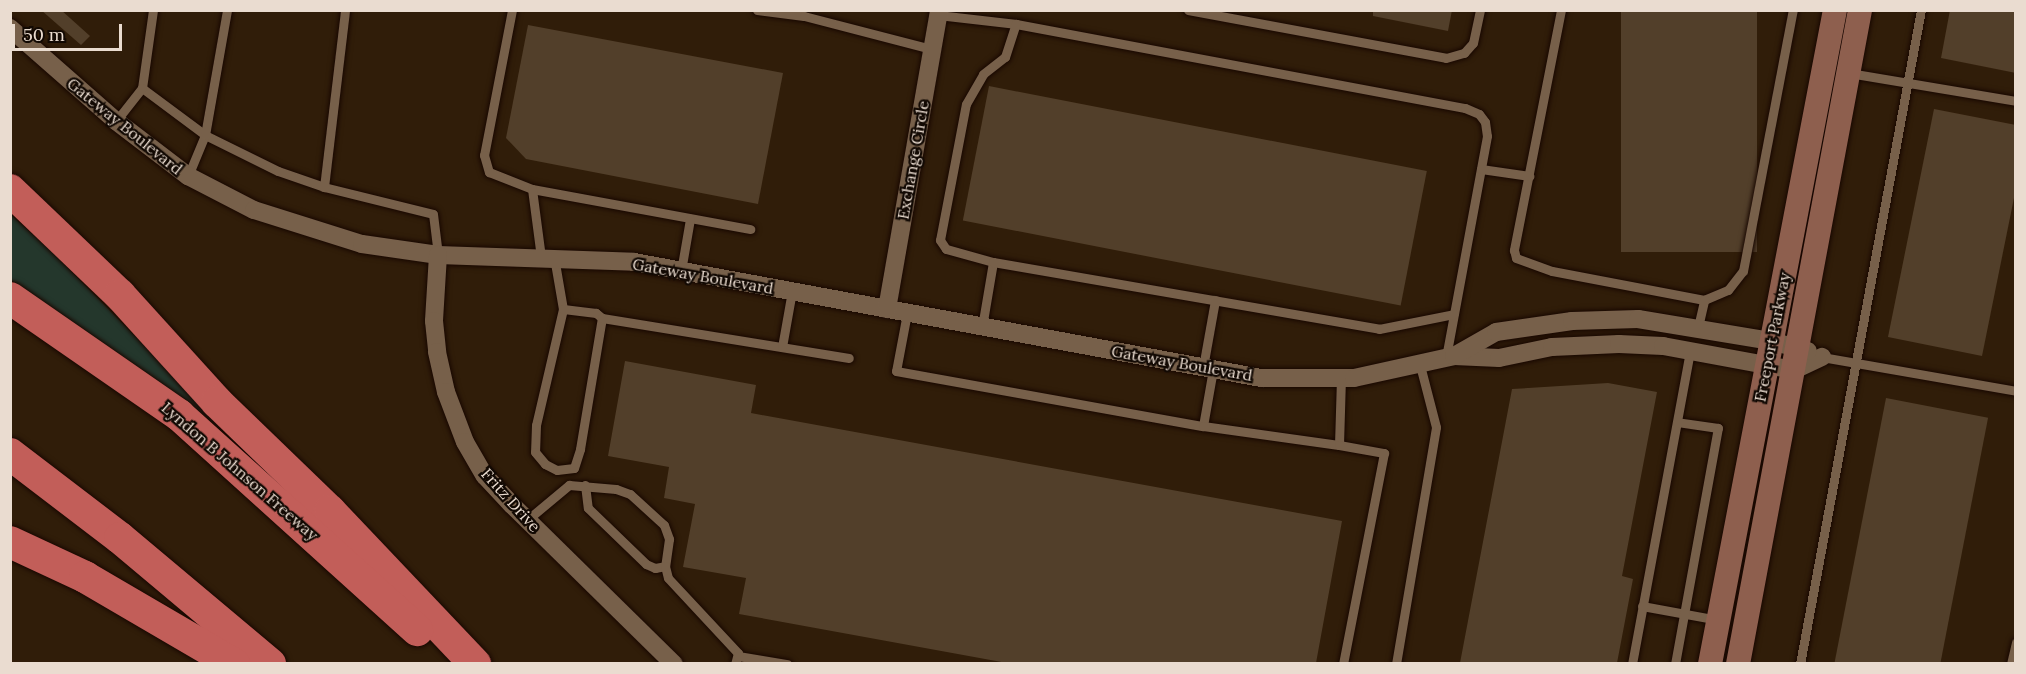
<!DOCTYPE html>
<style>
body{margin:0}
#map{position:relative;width:2026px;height:674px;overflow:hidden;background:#301d09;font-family:Lora,serif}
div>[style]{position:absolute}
.green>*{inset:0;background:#24372c}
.building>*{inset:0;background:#523f2a;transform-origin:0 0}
.roads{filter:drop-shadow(0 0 2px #180700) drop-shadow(0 0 2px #180700)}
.lane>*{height:9px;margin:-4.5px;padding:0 4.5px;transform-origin:4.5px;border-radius:4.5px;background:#77604a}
.street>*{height:18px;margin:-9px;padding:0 9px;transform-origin:9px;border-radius:9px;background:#77604a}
.secondary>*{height:24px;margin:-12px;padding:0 12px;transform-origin:12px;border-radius:12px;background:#8e5f4e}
.highway>*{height:32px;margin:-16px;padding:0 16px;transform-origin:16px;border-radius:16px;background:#c25e59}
span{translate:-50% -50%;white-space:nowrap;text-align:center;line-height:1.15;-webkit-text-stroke:4.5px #120903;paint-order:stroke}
.street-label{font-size:16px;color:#eadcd0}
.frame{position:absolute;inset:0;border:12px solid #eadcd0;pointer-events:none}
.scale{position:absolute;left:12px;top:24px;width:110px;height:27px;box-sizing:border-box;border:3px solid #eadcd0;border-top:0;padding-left:8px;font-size:18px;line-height:21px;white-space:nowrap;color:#eadcd0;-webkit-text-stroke:4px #120903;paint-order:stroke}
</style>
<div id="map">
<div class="green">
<div style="clip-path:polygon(10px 214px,53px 253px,238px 441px,11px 280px)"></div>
</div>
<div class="building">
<div style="clip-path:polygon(41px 10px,61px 10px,90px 36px,81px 45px)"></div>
<div style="clip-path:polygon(1373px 10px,1452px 10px,1448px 31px,1373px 16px)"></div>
<div style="left:1621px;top:10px;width:136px;height:242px"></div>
<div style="clip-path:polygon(1950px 10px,2016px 10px,2016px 73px,1941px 58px)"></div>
<div style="clip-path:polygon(528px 25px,783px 73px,758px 204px,526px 159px,506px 138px)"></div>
<div style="left:989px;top:86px;width:446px;height:137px;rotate:11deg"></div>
<div style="clip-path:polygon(1934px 109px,2016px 125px,2016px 188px,1982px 356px,1888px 337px)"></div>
<div style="clip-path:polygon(625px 361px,756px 385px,751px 413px,1342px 521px,1316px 663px,1007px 663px,739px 614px,746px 578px,683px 567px,695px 504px,664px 498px,669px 467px,608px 456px)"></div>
<div style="clip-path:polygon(1608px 383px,1657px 392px,1622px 576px,1633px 579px,1617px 663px,1460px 663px,1512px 389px)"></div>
<div style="left:1886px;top:398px;width:104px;height:270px;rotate:11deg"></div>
</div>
<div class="roads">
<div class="lane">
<div style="left:153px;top:10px;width:79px;rotate:98deg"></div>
<div style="left:142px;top:88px;width:79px;rotate:36.7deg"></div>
<div style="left:205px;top:135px;width:81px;rotate:26.3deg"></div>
<div style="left:278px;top:171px;width:49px;rotate:19.2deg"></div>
<div style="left:324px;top:187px;width:112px;rotate:13.9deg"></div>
<div style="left:433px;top:214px;width:41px;rotate:83deg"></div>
<div style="left:512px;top:10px;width:148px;rotate:100.9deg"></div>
<div style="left:484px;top:155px;width:18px;rotate:74deg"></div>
<div style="left:489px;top:172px;width:46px;rotate:21.6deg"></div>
<div style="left:532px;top:189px;width:222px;rotate:10.4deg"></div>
<div style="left:757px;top:10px;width:47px;rotate:7.3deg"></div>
<div style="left:804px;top:16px;width:132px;rotate:14.5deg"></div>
<div style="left:1188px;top:10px;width:262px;rotate:10.5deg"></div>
<div style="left:1446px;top:58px;width:19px;rotate:-16deg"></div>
<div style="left:1464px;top:53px;width:13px;rotate:-48deg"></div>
<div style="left:1473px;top:43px;width:34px;rotate:-78deg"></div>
<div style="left:1561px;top:10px;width:245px;rotate:101.1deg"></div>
<div style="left:1514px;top:250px;width:8px;rotate:76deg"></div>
<div style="left:1516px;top:258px;width:38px;rotate:20deg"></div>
<div style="left:1552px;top:271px;width:155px;rotate:10.8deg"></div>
<div style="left:1704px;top:300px;width:26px;rotate:-23deg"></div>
<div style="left:1728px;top:290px;width:24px;rotate:-52deg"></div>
<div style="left:1743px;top:271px;width:266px;rotate:-79.2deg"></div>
<div style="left:938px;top:15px;width:79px;rotate:6.6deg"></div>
<div style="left:1016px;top:24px;width:457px;rotate:10.6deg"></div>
<div style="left:1465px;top:108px;width:15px;rotate:23deg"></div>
<div style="left:1479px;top:114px;width:10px;rotate:53deg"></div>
<div style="left:1485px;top:122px;width:14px;rotate:82deg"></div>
<div style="left:1487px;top:136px;width:226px;rotate:100.5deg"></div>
<div style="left:1849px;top:73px;width:169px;rotate:9.5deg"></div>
<div style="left:116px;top:121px;width:42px;rotate:-51.8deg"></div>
<div style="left:1481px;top:169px;width:49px;rotate:8.3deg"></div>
<div style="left:188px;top:176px;width:44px;rotate:-67.5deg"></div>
<div style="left:205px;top:135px;width:127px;rotate:-80deg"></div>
<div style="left:324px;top:187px;width:178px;rotate:-83.2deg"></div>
<div style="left:532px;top:189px;width:69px;rotate:82.5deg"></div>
<div style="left:554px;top:257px;width:53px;rotate:80.2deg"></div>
<div style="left:563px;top:309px;width:119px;rotate:103.1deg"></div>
<div style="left:536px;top:425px;width:27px;rotate:92deg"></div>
<div style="left:535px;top:452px;width:16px;rotate:50deg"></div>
<div style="left:545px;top:464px;width:13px;rotate:27deg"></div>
<div style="left:557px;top:470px;width:17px;rotate:-7deg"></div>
<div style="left:574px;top:468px;width:20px;rotate:-72deg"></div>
<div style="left:580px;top:449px;width:133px;rotate:-80.5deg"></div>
<div style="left:602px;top:318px;width:8px;rotate:-140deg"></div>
<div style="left:596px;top:313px;width:33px;rotate:-173deg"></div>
<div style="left:993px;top:262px;width:49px;rotate:-164.5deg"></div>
<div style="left:946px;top:249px;width:11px;rotate:-124deg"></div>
<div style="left:940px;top:240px;width:138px;rotate:-79.2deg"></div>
<div style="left:966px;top:104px;width:34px;rotate:-60deg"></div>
<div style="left:983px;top:74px;width:28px;rotate:-38deg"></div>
<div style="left:1005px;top:57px;width:35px;rotate:-72deg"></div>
<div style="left:681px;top:271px;width:53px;rotate:-80.2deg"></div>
<div style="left:907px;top:313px;width:59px;rotate:100.7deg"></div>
<div style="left:896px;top:371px;width:312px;rotate:10.2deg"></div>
<div style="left:1203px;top:426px;width:58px;rotate:-80deg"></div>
<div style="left:602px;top:318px;width:250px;rotate:9.2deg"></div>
<div style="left:982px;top:327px;width:66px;rotate:-80.4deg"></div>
<div style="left:993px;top:262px;width:392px;rotate:9.8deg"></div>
<div style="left:1379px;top:329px;width:76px;rotate:-11.3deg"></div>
<div style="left:1698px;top:327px;width:28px;rotate:-77deg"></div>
<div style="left:782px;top:347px;width:57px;rotate:-79.9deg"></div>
<div style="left:1822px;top:357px;width:197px;rotate:9.9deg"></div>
<div style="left:1203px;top:367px;width:68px;rotate:-79.8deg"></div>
<div style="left:1203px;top:426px;width:137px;rotate:8deg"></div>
<div style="left:1339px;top:445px;width:66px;rotate:-88.3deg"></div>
<div style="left:1339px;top:445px;width:46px;rotate:10.1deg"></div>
<div style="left:1384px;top:453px;width:215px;rotate:101deg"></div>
<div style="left:585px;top:485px;width:23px;rotate:83deg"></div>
<div style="left:588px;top:508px;width:81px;rotate:44deg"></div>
<div style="left:646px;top:564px;width:10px;rotate:24deg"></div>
<div style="left:655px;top:568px;width:10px;rotate:-11deg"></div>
<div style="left:527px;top:520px;width:55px;rotate:-39.8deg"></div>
<div style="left:569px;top:485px;width:47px;rotate:4.9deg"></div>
<div style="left:616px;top:489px;width:15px;rotate:20deg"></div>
<div style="left:630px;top:494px;width:46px;rotate:42.4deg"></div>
<div style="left:664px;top:525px;width:15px;rotate:70deg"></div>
<div style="left:669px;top:539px;width:27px;rotate:98deg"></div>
<div style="left:665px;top:566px;width:12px;rotate:76deg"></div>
<div style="left:668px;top:578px;width:103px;rotate:47deg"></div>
<div style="left:738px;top:653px;width:11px;rotate:105deg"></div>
<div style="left:1642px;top:606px;width:77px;rotate:10.4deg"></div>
<div style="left:738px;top:656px;width:50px;rotate:9.3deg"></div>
<div style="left:1396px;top:664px;width:240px;rotate:-80.4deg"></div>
<div style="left:1436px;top:427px;width:64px;rotate:-104.5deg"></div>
<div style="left:1632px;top:664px;width:319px;rotate:-79.5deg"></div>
<div style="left:1675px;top:664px;width:240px;rotate:-79.7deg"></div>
<div style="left:1718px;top:428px;width:41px;rotate:-171.7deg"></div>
<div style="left:1800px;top:664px;width:665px;rotate:-79.52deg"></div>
<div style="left:2011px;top:664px;width:22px;rotate:-77deg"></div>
</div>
<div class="street">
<div style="left:10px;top:28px;width:141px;rotate:41.3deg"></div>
<div style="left:116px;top:121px;width:91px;rotate:37.4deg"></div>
<div style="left:188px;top:176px;width:74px;rotate:27.3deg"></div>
<div style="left:254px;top:210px;width:113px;rotate:17.5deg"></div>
<div style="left:362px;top:244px;width:77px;rotate:8.2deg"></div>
<div style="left:438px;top:255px;width:196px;rotate:2deg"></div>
<div style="left:634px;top:262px;width:638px;rotate:10.48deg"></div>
<div style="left:1261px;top:378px;width:93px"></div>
<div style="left:1354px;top:378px;width:102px;rotate:-12.4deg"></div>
<div style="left:1454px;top:356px;width:45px;rotate:2.5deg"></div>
<div style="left:1499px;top:358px;width:54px;rotate:-11.7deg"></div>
<div style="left:1552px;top:347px;width:67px;rotate:-2.6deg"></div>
<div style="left:1619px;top:344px;width:44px;rotate:2.6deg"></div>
<div style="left:1663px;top:346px;width:133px;rotate:10.4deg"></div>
<div style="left:1794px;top:370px;width:31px;rotate:-25deg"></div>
<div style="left:438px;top:255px;width:66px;rotate:93.5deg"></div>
<div style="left:434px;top:321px;width:31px;rotate:84deg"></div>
<div style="left:437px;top:352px;width:41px;rotate:77.3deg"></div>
<div style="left:446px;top:392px;width:53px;rotate:69.2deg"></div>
<div style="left:465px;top:442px;width:39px;rotate:60deg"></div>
<div style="left:485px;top:476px;width:40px;rotate:47deg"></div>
<div style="left:512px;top:505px;width:227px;rotate:44.5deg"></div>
<div style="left:887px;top:309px;width:303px;rotate:-80.1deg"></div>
<div style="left:1454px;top:356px;width:48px;rotate:-29.7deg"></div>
<div style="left:1496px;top:332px;width:77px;rotate:-8.2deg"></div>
<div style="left:1572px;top:321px;width:66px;rotate:-1.7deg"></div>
<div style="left:1638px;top:319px;width:135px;rotate:9.4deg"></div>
<div style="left:1771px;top:341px;width:38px;rotate:15deg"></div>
</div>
<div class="secondary">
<div style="left:1710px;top:664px;width:666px;rotate:-79.18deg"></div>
<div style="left:1738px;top:664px;width:665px;rotate:-79.43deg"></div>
</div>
<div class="highway">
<div style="left:10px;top:190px;width:152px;rotate:43.7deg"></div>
<div style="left:120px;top:295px;width:144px;rotate:47.8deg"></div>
<div style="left:217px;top:402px;width:157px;rotate:44deg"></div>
<div style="left:330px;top:511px;width:211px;rotate:46.5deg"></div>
<div style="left:10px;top:298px;width:206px;rotate:34.7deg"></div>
<div style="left:179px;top:415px;width:321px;rotate:42.1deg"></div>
<div style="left:10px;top:454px;width:138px;rotate:37.4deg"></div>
<div style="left:120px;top:538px;width:196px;rotate:40deg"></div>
<div style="left:10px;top:542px;width:83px;rotate:25deg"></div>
<div style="left:85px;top:577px;width:173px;rotate:30.3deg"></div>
</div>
</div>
<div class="street-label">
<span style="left:125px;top:126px;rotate:39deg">Gateway Boulevard</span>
<span style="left:913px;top:160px;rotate:-80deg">Exchange Circle</span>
<span style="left:703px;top:276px;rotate:10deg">Gateway Boulevard</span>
<span style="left:1772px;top:337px;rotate:-79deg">Freeport Parkway</span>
<span style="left:1182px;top:363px;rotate:10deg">Gateway Boulevard</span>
<span style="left:240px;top:471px;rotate:41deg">Lyndon B Johnson Freeway</span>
<span style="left:511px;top:500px;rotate:48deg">Fritz Drive</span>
</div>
<div class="frame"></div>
<div class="scale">50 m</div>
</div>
